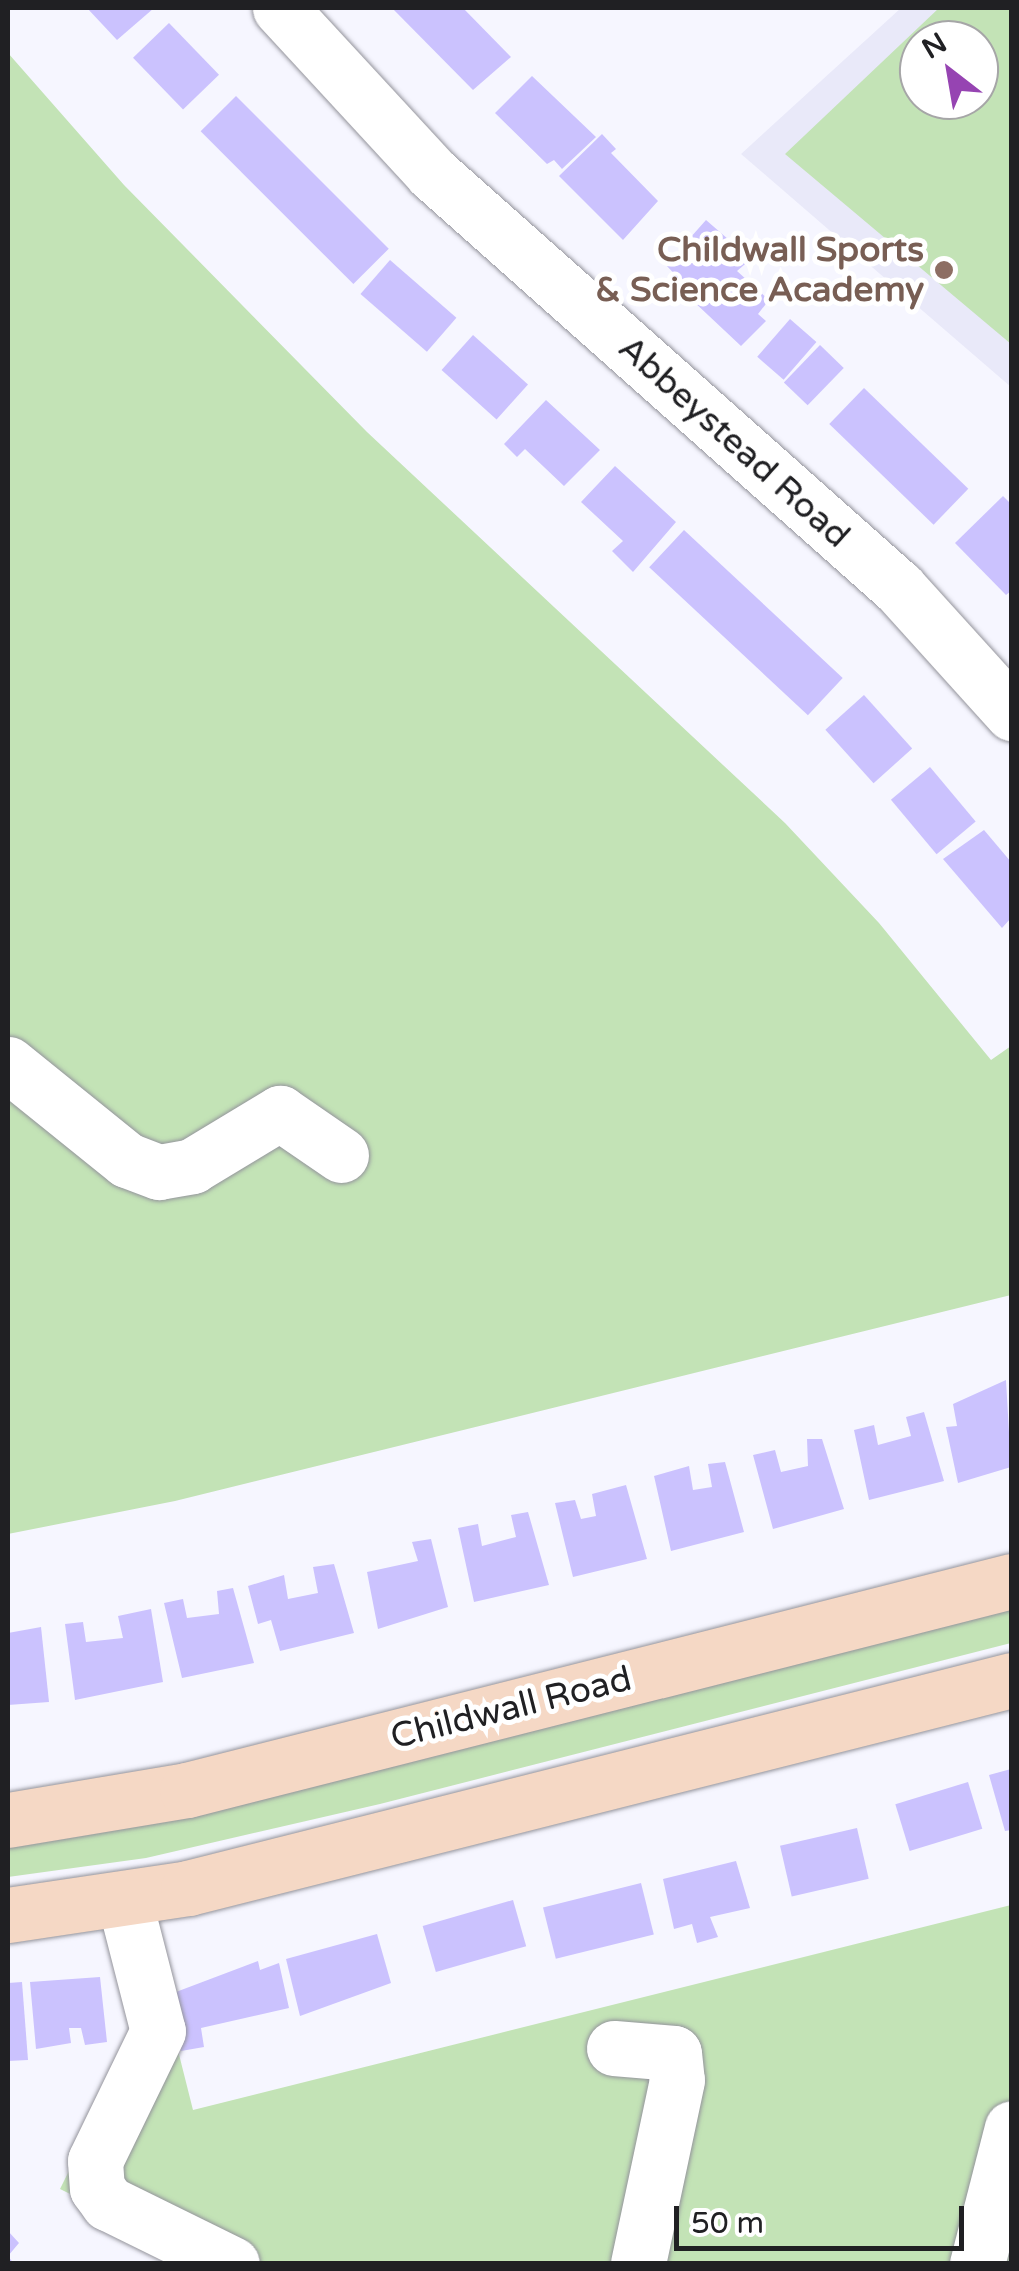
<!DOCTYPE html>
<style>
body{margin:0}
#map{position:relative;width:1019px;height:2271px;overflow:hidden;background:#f6f6ff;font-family:"Varela Round",sans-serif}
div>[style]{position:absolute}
.built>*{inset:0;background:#e9e9f9}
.green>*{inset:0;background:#c3e3b6}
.building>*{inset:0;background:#cbc2fe;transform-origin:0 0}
.roads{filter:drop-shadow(0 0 2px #94949c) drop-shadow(0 0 2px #94949c)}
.minor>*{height:55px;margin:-27.5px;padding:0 27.5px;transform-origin:27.5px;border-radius:27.5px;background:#fff}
.major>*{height:55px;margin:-27.5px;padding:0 27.5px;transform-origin:27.5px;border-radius:27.5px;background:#f5d8c5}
.dots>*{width:28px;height:28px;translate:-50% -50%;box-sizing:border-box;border:5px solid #fff;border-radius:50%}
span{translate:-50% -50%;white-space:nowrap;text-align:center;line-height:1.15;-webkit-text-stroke:10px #fff;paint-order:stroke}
.education-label{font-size:35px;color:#785e54;font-weight:700}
.right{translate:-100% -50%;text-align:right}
.street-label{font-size:35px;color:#202023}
.frame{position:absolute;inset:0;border:10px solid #202023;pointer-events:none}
.north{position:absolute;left:899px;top:20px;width:100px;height:100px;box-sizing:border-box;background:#fff;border:2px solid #a6a6a7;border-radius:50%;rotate:329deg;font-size:28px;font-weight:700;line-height:40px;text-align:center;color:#202023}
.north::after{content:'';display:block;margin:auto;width:35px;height:45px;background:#9644b2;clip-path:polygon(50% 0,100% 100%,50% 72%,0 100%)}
.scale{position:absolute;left:674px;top:2206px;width:290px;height:45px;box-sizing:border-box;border:5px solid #202023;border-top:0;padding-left:12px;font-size:30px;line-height:35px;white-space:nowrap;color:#202023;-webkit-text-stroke:8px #fff;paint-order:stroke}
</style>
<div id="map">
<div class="built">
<div style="clip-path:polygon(evenodd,901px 8px,1011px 8px,1011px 387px,741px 154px,901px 8px,919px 40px,979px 40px,979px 100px,919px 100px,919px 40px)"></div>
</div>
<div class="green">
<div style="clip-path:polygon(evenodd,939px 8px,1011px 8px,1011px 344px,785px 154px,939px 8px,919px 40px,979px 40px,979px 100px,919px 100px,919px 40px)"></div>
<div style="clip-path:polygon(8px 53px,124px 185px,367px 432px,785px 823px,879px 923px,991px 1060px,1011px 1046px,1011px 1295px,175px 1501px,8px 1534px)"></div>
<div style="clip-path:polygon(1011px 1592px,1011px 1643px,380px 1804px,146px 1858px,8px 1877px,8px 1831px)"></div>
<div style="clip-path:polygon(1011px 1905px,1011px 2263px,210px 2263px,60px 2189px,140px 2028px,151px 1943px,193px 2110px)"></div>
</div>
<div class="building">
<div style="clip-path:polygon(87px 8px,154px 8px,117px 40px)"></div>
<div style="clip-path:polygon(392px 8px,463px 8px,511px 57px,473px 90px)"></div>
<div style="left:169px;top:23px;width:72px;height:50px;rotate:46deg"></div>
<div style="clip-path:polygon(532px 76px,596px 137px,562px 169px,554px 160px,547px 164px,495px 113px)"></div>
<div style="left:236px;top:96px;width:216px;height:50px;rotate:45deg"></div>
<div style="clip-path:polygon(602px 134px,616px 149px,611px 153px,658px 201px,623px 240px,559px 176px)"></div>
<div style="clip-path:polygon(706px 220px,751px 259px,737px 271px,769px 300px,758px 314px,766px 321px,741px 346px,675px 284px,680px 280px,666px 265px)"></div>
<div style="left:390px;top:260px;width:88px;height:45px;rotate:41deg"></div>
<div style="left:790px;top:319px;width:35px;height:50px;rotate:41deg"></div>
<div style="left:473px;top:335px;width:74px;height:47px;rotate:42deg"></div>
<div style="left:820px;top:345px;width:33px;height:52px;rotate:44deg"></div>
<div style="left:864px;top:388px;width:145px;height:50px;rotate:44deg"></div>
<div style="clip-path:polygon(546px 400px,600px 450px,564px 486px,525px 449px,517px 457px,504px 444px)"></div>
<div style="clip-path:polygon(615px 466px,676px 522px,633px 572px,612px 551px,623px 541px,581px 502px)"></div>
<div style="clip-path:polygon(1003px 496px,1011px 504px,1011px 591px,1006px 595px,955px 543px)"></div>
<div style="left:684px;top:530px;width:217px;height:51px;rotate:43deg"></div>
<div style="left:864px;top:695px;width:72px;height:52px;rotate:48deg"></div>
<div style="left:930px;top:767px;width:71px;height:51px;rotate:50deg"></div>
<div style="clip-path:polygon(984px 830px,1011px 862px,1011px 918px,1002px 928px,943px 859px)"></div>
<div style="clip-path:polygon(1006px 1380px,1011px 1467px,958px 1483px,946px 1427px,957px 1426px,953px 1404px)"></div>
<div style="clip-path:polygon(924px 1412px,944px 1481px,869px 1500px,854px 1430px,874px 1425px,878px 1445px,911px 1436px,906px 1417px)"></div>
<div style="clip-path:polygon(807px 1439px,822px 1439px,844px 1509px,773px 1529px,753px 1455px,775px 1450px,781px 1472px,808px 1466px)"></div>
<div style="clip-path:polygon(725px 1462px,744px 1532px,671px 1551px,654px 1476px,689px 1466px,693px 1490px,712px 1487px,708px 1464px)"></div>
<div style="clip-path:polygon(626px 1485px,647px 1559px,573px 1577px,555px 1503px,575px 1500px,581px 1519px,596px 1516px,592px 1494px)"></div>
<div style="clip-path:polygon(528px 1512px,549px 1585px,474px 1602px,458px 1528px,478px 1524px,482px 1546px,516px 1537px,511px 1515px)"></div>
<div style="clip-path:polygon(431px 1539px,448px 1607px,378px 1629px,367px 1572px,418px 1561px,412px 1542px)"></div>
<div style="clip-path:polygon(334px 1564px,354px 1633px,280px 1651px,271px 1620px,258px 1624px,248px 1586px,284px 1575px,288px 1599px,318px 1593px,313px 1567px)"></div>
<div style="clip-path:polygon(233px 1588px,254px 1663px,182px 1678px,164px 1603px,183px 1599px,187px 1618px,219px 1614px,217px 1591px)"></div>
<div style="clip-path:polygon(151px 1609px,163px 1682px,75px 1700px,65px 1624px,83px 1622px,86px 1642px,123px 1638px,118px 1616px)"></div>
<div style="clip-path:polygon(41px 1627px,49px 1702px,8px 1705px,8px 1633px)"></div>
<div style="clip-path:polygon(1011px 1769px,1011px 1830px,1005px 1831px,989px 1775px)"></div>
<div style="left:968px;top:1782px;width:49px;height:76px;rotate:73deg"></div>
<div style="left:857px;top:1828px;width:52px;height:79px;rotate:77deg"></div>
<div style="clip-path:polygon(736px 1861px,750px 1908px,710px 1917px,718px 1937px,697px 1943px,692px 1924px,674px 1929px,663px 1879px)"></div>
<div style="left:641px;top:1883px;width:53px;height:101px;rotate:76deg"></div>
<div style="left:513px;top:1900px;width:48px;height:94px;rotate:74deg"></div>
<div style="clip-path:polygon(377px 1934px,391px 1983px,300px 2016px,286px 1959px)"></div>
<div style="clip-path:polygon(258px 1961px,260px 1970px,279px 1963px,289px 2008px,201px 2028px,204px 2047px,181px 2051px,168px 1995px)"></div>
<div style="clip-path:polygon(100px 1977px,107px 2042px,85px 2045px,81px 2028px,69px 2028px,71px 2043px,36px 2049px,30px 1982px)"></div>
<div style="clip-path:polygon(22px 1982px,28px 2060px,8px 2061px,8px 1983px)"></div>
<div style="clip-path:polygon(8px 2231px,19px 2243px,8px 2256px,14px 2264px,8px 2264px)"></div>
</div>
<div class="roads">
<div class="minor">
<div style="left:280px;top:8px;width:224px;rotate:47.3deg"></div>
<div style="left:432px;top:173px;width:625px;rotate:41.63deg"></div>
<div style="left:899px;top:588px;width:169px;rotate:47.9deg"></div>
<div style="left:8px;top:1064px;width:153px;rotate:38.9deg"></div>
<div style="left:127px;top:1160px;width:34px;rotate:21deg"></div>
<div style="left:159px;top:1172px;width:34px;rotate:-10deg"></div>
<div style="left:192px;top:1166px;width:103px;rotate:-31.1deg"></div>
<div style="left:280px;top:1113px;width:74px;rotate:34.5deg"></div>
<div style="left:124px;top:1899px;width:136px;rotate:75.6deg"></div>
<div style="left:158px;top:2031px;width:144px;rotate:115.9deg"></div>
<div style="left:95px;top:2161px;width:27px;rotate:86deg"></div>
<div style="left:97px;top:2188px;width:19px;rotate:54deg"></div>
<div style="left:108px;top:2203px;width:138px;rotate:26.2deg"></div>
<div style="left:614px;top:2048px;width:60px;rotate:4.8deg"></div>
<div style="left:674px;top:2053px;width:27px;rotate:84deg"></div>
<div style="left:677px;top:2080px;width:188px;rotate:102deg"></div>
<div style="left:977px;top:2264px;width:140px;rotate:-75.6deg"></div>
</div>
<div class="major">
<div style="left:8px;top:1820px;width:181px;rotate:-9.5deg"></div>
<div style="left:187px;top:1790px;width:851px;rotate:-14.22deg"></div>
<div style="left:8px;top:1915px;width:182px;rotate:-8.5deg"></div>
<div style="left:188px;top:1888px;width:850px;rotate:-14.17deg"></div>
</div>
</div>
<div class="dots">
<div style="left:944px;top:270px;background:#8d6e63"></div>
</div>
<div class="education-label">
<span class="right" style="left:924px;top:270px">Childwall Sports<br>&amp; Science Academy</span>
</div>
<div class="street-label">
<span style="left:734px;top:442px;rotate:42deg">Abbeystead Road</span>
<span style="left:511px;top:1708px;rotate:-14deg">Childwall Road</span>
</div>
<div class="frame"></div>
<div class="north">N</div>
<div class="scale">50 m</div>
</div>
